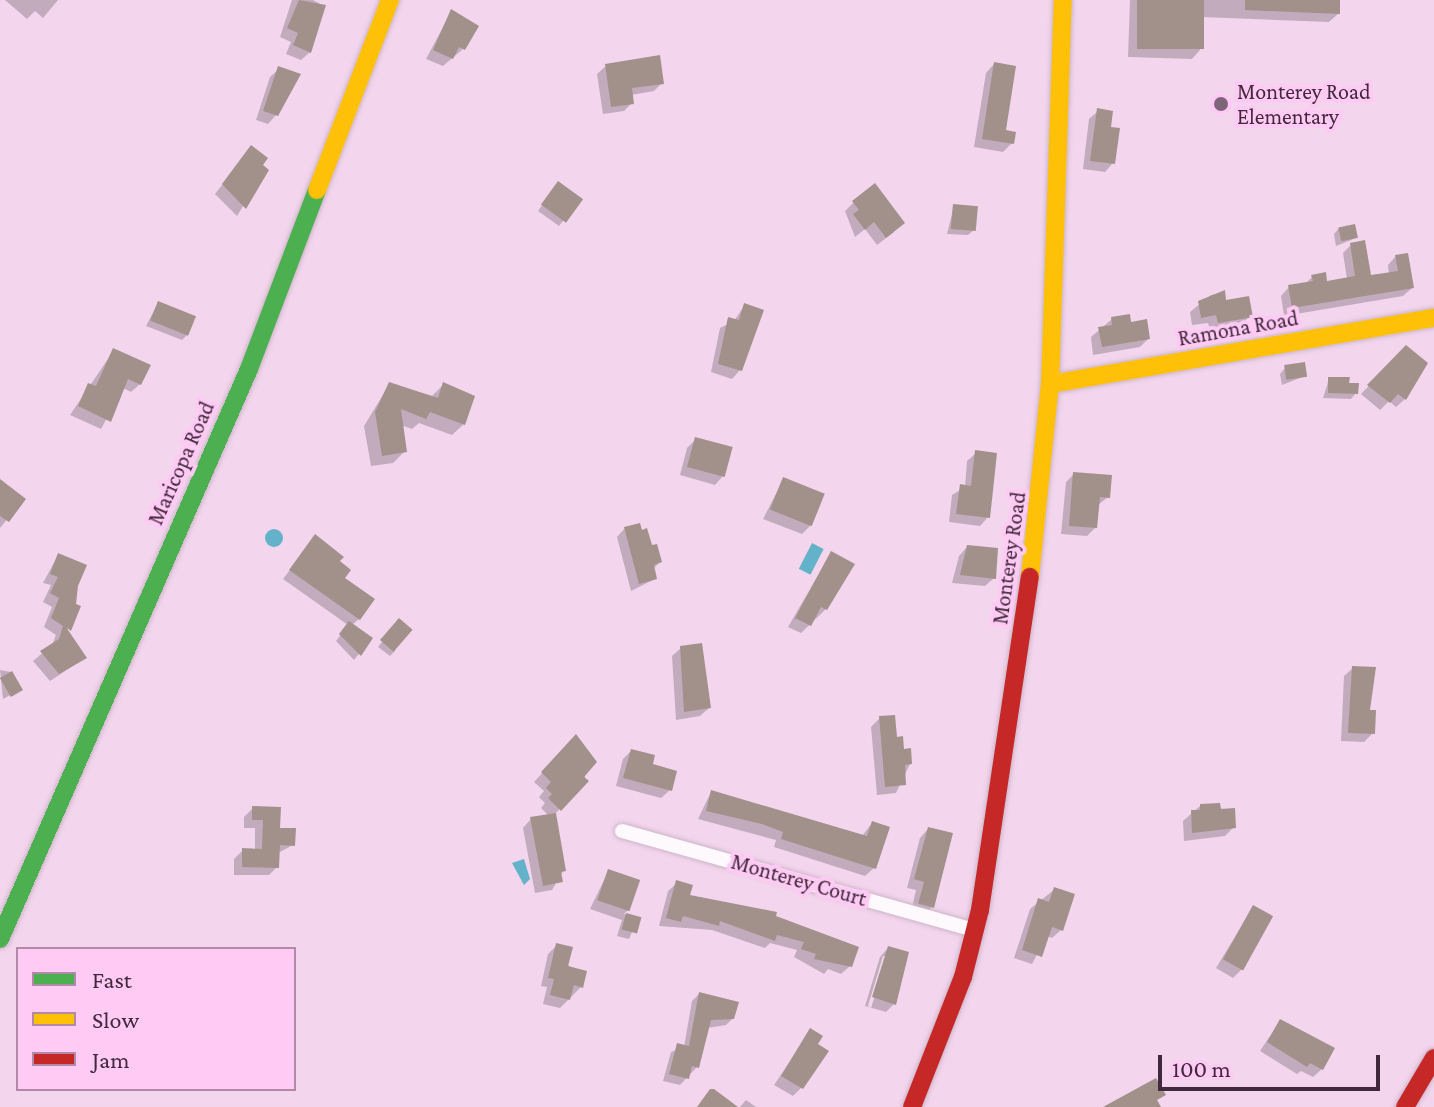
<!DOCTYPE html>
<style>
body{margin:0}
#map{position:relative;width:1434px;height:1107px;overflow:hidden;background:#f3d6ed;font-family:"Crimson Pro",serif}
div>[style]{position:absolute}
.water>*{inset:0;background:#64b2c9;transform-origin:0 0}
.round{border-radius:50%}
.shadow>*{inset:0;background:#0003}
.building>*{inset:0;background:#a2908b;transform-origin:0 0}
.roads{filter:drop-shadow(0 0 2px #ceb5c9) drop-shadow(0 0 2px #ceb5c9)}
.street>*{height:14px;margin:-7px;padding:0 7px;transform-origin:7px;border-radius:7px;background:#fdf9fc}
.fast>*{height:18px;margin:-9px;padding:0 9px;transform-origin:9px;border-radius:9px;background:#4caf50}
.slow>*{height:18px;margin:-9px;padding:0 9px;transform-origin:9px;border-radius:9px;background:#ffc107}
.jam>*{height:18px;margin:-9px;padding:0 9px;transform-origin:9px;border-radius:9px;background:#c62828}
.dots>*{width:22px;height:22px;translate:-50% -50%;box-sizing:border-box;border:4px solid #ffcaf4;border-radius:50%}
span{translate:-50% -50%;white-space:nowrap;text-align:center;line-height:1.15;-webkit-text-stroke:8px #ffcaf4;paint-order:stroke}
.poi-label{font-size:22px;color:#41283c}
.left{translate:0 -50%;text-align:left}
.street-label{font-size:22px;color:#41283c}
.legend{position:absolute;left:16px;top:947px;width:280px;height:144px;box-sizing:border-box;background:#ffcaf4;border:2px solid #b389aa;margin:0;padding:10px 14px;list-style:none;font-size:24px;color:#41283c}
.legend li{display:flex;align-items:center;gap:16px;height:40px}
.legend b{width:40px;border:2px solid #b389aa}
.scale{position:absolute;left:1158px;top:1055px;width:222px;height:36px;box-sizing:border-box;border:4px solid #41283c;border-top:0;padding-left:10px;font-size:24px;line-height:28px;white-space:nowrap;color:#41283c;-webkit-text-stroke:6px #ffcaf4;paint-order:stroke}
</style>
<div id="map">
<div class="water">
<div class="round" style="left:265px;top:529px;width:18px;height:18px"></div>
<div style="left:812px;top:543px;width:13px;height:29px;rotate:27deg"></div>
<div style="clip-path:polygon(524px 859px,530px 879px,524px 885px,512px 863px)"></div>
</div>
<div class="shadow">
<div style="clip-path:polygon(5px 0,58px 0,43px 18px,35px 11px,27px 19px)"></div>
<div style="clip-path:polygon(292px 0,313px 0,324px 6px,310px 52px,301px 60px,286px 54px,291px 42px,280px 37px)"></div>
<div style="clip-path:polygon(1130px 0,1338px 0,1338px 14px,1329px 22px,1202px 17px,1200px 50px,1192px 59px,1128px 57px)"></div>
<div style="clip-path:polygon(451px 12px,476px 26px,463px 49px,443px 66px,426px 59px)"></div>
<div style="clip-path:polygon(994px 64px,1004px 132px,1012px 143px,1003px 152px,974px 147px,986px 73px)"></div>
<div style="clip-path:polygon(606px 66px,662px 83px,654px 91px,631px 95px,632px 103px,624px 111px,603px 114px,597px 74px)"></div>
<div style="clip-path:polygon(279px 69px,276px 115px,268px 124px,256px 120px,270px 77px)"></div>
<div style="clip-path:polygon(1098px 111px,1109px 129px,1113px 163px,1105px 172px,1083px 169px,1089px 119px)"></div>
<div style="clip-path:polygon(251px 148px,266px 170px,237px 216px,215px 194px)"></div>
<div style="clip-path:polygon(553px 189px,580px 199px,559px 226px,538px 211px)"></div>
<div style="clip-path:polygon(854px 202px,894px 232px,877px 245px,865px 229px,855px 237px,845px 211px)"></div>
<div style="clip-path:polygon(954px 206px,974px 230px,968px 235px,947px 234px)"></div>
<div style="clip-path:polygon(1339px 228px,1356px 238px,1336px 246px,1334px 234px)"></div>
<div style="clip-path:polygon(1351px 245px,1369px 278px,1389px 275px,1388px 265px,1396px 256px,1412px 288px,1403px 296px,1284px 316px,1281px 296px,1289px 287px,1304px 285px,1312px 277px,1326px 283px,1347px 279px,1343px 253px)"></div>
<div style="clip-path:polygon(1223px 293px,1225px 302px,1250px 316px,1242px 324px,1210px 330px,1208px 323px,1192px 325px,1190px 312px,1211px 295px)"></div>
<div style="clip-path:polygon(158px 303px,187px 335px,182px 340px,146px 326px)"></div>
<div style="clip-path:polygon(744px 306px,740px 370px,732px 379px,711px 372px,720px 328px,734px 321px)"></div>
<div style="clip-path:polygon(1112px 319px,1148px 339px,1140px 347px,1093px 355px,1091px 337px)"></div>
<div style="clip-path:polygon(1406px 348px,1405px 399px,1396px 407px,1389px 401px,1380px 410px,1361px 394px)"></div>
<div style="clip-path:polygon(114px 350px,140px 384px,131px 392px,123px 388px,101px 429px,70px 415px)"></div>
<div style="clip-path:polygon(1285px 368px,1305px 376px,1282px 385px,1280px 374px)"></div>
<div style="clip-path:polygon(1329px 379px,1347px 385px,1356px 393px,1351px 399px,1323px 398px)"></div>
<div style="clip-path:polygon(389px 385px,432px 396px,443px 385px,464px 424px,452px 435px,419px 423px,412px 429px,401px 425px,405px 451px,393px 463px,371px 466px,364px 426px)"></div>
<div style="clip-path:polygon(696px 439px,723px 476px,715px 485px,680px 475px,687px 448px)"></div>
<div style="clip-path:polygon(976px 453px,988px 517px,980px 526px,949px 522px,952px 495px,965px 487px,967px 461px)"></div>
<div style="clip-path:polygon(1074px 474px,1108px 497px,1097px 506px,1096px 527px,1087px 536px,1061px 534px,1066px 482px)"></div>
<div style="clip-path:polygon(783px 480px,810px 526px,802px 534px,763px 519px)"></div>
<div style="clip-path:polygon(0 484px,23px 500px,0 528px)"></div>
<div style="clip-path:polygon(625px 528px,660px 562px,653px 569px,655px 579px,631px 591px,617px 537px)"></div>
<div style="clip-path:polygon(315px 537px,338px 562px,359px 619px,352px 625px,371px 639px,354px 660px,336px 641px,348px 625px,283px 579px)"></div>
<div style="clip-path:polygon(967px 547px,994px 578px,985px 586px,952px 583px,959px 556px)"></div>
<div style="clip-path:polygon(831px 553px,826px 609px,801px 633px,788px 627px)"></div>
<div style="clip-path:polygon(58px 555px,76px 586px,67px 632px,85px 658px,50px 681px,33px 661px,52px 645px,56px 635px,44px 627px,52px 607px,43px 602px,51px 585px,43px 583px)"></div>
<div style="clip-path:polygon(394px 626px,395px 651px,390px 656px,378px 647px)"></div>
<div style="clip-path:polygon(681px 648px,709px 708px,700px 716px,676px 720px,672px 656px)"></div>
<div style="clip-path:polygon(1353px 668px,1373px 733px,1364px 742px,1341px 741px,1344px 676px)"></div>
<div style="clip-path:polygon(0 670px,11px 672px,18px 691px,3px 699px)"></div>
<div style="clip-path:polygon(880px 718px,910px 764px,896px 793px,877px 795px,871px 727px)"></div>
<div style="clip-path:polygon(576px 737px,586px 781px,554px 815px,564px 870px,552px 890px,535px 893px,523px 828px,531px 819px,549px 816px,541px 808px,545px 803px,539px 797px,544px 791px,534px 782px)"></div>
<div style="clip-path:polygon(631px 751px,670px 790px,661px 798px,616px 786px,623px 759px)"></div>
<div style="clip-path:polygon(711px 792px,862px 836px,872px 823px,874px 868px,865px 876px,774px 847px,776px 840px,698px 819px)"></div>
<div style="clip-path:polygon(1200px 806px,1233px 810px,1234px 827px,1225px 836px,1184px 841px,1183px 821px)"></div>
<div style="clip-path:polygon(253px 808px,293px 845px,278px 853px,277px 867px,269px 875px,234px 875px,234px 859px,243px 850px,255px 851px,255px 828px,244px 828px,244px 817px)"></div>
<div style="clip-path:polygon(928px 829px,932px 907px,924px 916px,911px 912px,916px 890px,907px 888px,920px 838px)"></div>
<div style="clip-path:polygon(608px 872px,628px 910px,624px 914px,638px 918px,629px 939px,617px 936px,622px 920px,590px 909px)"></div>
<div style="clip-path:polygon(677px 883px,688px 897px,773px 918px,850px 966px,841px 974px,828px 969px,824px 974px,794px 957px,797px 950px,770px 943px,765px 948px,712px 930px,659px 926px,668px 891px)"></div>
<div style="clip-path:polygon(1055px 889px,1061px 930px,1052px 938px,1047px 936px,1032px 964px,1014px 958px,1030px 909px)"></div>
<div style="clip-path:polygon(1253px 907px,1242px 969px,1233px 978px,1216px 968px)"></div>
<div style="clip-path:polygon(557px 945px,581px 987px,560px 1008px,543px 1004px,547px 987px,541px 986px,548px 954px)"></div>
<div style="clip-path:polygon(evenodd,888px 948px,894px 1004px,886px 1012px,865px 1006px,880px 957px,888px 948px,883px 956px,887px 956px,871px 1008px,868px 1006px,883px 956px)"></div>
<div style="clip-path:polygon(699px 994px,733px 1018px,726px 1025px,707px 1028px,697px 1067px,680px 1085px,663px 1081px,671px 1052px,684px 1047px,692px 1001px)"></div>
<div style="clip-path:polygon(1280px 1021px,1322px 1069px,1313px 1077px,1301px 1071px,1297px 1074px,1260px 1051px)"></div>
<div style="clip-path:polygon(810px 1031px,801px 1088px,793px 1096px,774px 1085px)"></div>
<div style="clip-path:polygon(746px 1100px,756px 1107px,740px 1107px)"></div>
</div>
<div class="building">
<div style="clip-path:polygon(299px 0,326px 5px,311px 53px,293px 45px,298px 33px,287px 28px)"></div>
<div style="left:1137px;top:0;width:67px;height:49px"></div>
<div style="clip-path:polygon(1245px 0,1340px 0,1340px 14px,1245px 10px)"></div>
<div style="clip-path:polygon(451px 9px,479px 26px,465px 50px,459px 47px,453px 59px,433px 50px)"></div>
<div style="clip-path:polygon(660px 55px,664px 84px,632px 88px,634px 104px,611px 107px,605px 64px)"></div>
<div style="clip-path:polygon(994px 62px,1016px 66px,1006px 130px,1016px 132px,1014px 144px,982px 139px)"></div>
<div style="clip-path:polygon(278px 66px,301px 74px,278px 116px,263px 111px)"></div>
<div style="clip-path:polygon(1097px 108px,1113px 111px,1111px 127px,1120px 128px,1115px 164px,1090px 161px)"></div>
<div style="clip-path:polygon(251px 145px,268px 158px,263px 165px,269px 170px,246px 209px,222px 184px)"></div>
<div style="left:558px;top:181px;width:31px;height:29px;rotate:36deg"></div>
<div style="clip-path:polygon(875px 183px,905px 223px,886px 238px,874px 222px,865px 230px,853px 214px,859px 210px,852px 201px)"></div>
<div style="left:953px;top:204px;width:25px;height:25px;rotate:5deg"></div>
<div style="left:1355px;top:224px;width:14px;height:17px;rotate:78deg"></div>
<div style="clip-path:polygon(1365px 240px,1371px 275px,1398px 271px,1395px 255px,1408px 253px,1414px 288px,1292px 308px,1288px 285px,1313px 281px,1311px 275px,1326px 272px,1327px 281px,1355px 276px,1350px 243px)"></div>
<div style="clip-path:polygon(1225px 290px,1226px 300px,1249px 296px,1253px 317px,1218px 323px,1216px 315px,1201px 318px,1198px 301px)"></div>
<div style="left:158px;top:301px;width:41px;height:21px;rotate:22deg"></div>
<div style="clip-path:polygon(744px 303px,764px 310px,742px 371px,718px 364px,728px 317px,739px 320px)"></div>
<div style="clip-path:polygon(1130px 314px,1131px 322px,1147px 319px,1150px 339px,1102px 347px,1098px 327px,1112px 325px,1111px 317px)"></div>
<div style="clip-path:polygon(1406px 345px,1428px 363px,1406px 400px,1398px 394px,1390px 403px,1367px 385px)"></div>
<div style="clip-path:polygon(113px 348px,151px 365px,141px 385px,128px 379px,111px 422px,78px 406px,88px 383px,96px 386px)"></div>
<div style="left:1305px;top:362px;width:15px;height:21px;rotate:82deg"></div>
<div style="clip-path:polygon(1328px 377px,1350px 377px,1349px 383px,1359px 383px,1358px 394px,1328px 393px)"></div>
<div style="clip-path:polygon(389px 382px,438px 398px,443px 382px,475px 396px,465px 425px,430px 412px,426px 419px,401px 409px,407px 452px,382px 456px,375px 412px)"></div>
<div style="left:695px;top:437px;width:39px;height:31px;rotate:15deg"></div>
<div style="clip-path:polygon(975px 450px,997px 453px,990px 518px,956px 514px,960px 484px,971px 486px)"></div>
<div style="clip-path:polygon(1073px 472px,1112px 475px,1110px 498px,1100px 497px,1097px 528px,1069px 526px)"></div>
<div style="left:783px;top:477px;width:45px;height:35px;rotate:22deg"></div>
<div style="clip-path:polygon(0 479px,26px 499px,9px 522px,0 516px)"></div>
<div style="clip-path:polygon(640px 523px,642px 530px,647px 528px,652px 545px,657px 544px,662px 562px,654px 565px,657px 579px,639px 584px,624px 527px)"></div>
<div style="clip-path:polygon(315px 534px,344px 557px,340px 561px,351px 570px,345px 578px,375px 599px,360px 620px,289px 570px)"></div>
<div style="clip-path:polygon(967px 545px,998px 548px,996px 579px,960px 575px)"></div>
<div style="clip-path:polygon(831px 551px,855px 564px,827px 610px,821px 607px,811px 626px,795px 618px)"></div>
<div style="clip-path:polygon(58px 553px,87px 565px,78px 586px,76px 604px,81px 606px,71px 631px,66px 627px,87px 658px,59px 674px,40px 651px,59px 639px,63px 626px,51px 618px,59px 598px,50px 593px,58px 577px,50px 574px)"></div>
<div style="left:399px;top:618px;width:18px;height:29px;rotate:41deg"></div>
<div style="clip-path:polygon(349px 621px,373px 638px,361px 656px,339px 634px)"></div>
<div style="clip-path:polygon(702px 643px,711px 708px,684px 712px,680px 646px)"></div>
<div style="clip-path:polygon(1352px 666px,1376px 667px,1370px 710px,1376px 710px,1375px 734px,1348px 733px)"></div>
<div style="left:12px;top:671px;width:22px;height:14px;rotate:60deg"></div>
<div style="clip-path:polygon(895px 715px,897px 737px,903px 736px,904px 749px,911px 748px,912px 764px,905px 765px,906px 785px,885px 787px,879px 716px)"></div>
<div style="clip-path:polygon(576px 734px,597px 762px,584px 777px,589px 781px,561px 811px,548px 798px,552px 794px,546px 788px,551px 782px,541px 772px)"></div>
<div style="clip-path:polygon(631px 749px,655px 755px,653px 764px,677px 771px,672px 791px,623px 778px)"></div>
<div style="clip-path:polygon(711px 790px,867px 836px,872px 821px,890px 827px,876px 869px,781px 839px,783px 832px,762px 824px,706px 811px)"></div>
<div style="clip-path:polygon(1220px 803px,1221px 809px,1235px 808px,1236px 828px,1192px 833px,1191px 810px,1200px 810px,1200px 804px)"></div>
<div style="clip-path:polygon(252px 806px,281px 807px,280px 828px,296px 828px,295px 846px,280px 845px,279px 868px,242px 867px,242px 848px,262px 849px,263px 820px,252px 820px)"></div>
<div style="clip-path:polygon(556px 813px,566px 871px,561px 872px,563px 882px,543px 886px,530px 817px)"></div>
<div style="clip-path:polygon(928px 827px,953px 833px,934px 908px,918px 904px,924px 882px,914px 879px)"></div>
<div style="left:608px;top:869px;width:34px;height:33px;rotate:19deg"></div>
<div style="clip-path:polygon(676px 880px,693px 885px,690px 895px,777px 912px,776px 916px,859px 947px,852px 967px,814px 959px,816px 954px,801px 949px,804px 942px,777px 935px,775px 941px,720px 921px,719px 926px,683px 916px,681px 922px,666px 918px)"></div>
<div style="clip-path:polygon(1054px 887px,1075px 894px,1063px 931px,1052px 927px,1042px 957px,1022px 950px,1038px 898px,1049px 902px)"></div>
<div style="left:1253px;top:905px;width:23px;height:62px;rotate:29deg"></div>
<div style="left:626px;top:913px;width:16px;height:17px;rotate:15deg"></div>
<div style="clip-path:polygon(556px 943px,573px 947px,568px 966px,587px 971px,583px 988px,574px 985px,570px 1000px,550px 995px,554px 979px,548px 978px)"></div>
<div style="clip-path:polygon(888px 946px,909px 952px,896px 1005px,872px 997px)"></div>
<div style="clip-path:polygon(699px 992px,739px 1002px,734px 1019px,711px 1020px,699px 1068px,692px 1066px,689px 1079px,669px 1074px,677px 1043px,689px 1046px)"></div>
<div style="clip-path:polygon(1280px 1019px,1335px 1048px,1323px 1070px,1310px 1063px,1307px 1067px,1267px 1042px)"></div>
<div style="clip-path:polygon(810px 1028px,823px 1036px,818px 1044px,829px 1051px,803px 1089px,781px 1076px)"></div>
<div style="clip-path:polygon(1156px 1078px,1166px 1095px,1157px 1100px,1161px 1107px,1103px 1107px)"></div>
<div style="clip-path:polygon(710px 1089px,714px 1089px,738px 1107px,697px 1107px)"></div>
</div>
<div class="roads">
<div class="street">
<div style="left:622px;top:831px;width:367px;rotate:15.7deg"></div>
</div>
<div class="fast">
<div style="left:0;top:939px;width:622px;rotate:-66.4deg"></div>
<div style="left:249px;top:369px;width:191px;rotate:-69.2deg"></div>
</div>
<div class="slow">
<div style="left:317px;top:190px;width:204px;rotate:-69deg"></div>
<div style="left:1050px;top:384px;width:390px;rotate:-9.8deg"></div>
<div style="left:1030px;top:577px;width:194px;rotate:-84.1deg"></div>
<div style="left:1050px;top:384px;width:384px;rotate:-88.1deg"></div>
</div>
<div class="jam">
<div style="left:912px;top:1107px;width:140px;rotate:-68.6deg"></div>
<div style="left:963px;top:977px;width:69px;rotate:-75.8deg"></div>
<div style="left:980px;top:910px;width:337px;rotate:-81.5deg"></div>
<div style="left:1405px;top:1107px;width:57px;rotate:-59.4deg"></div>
</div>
</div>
<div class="dots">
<div style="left:1221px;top:104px;background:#7f657a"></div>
</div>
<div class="poi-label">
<span class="left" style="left:1237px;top:104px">Monterey Road<br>Elementary</span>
</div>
<div class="street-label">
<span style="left:1238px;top:328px;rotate:-10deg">Ramona Road</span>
<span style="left:181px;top:463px;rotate:-66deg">Maricopa Road</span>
<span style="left:1009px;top:558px;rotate:-82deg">Monterey Road</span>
<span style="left:799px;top:880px;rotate:16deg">Monterey Court</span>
</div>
<ul class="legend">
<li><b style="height:10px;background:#4caf50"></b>Fast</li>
<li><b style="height:10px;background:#ffc107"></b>Slow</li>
<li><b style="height:10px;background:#c62828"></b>Jam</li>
</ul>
<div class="scale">100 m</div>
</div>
